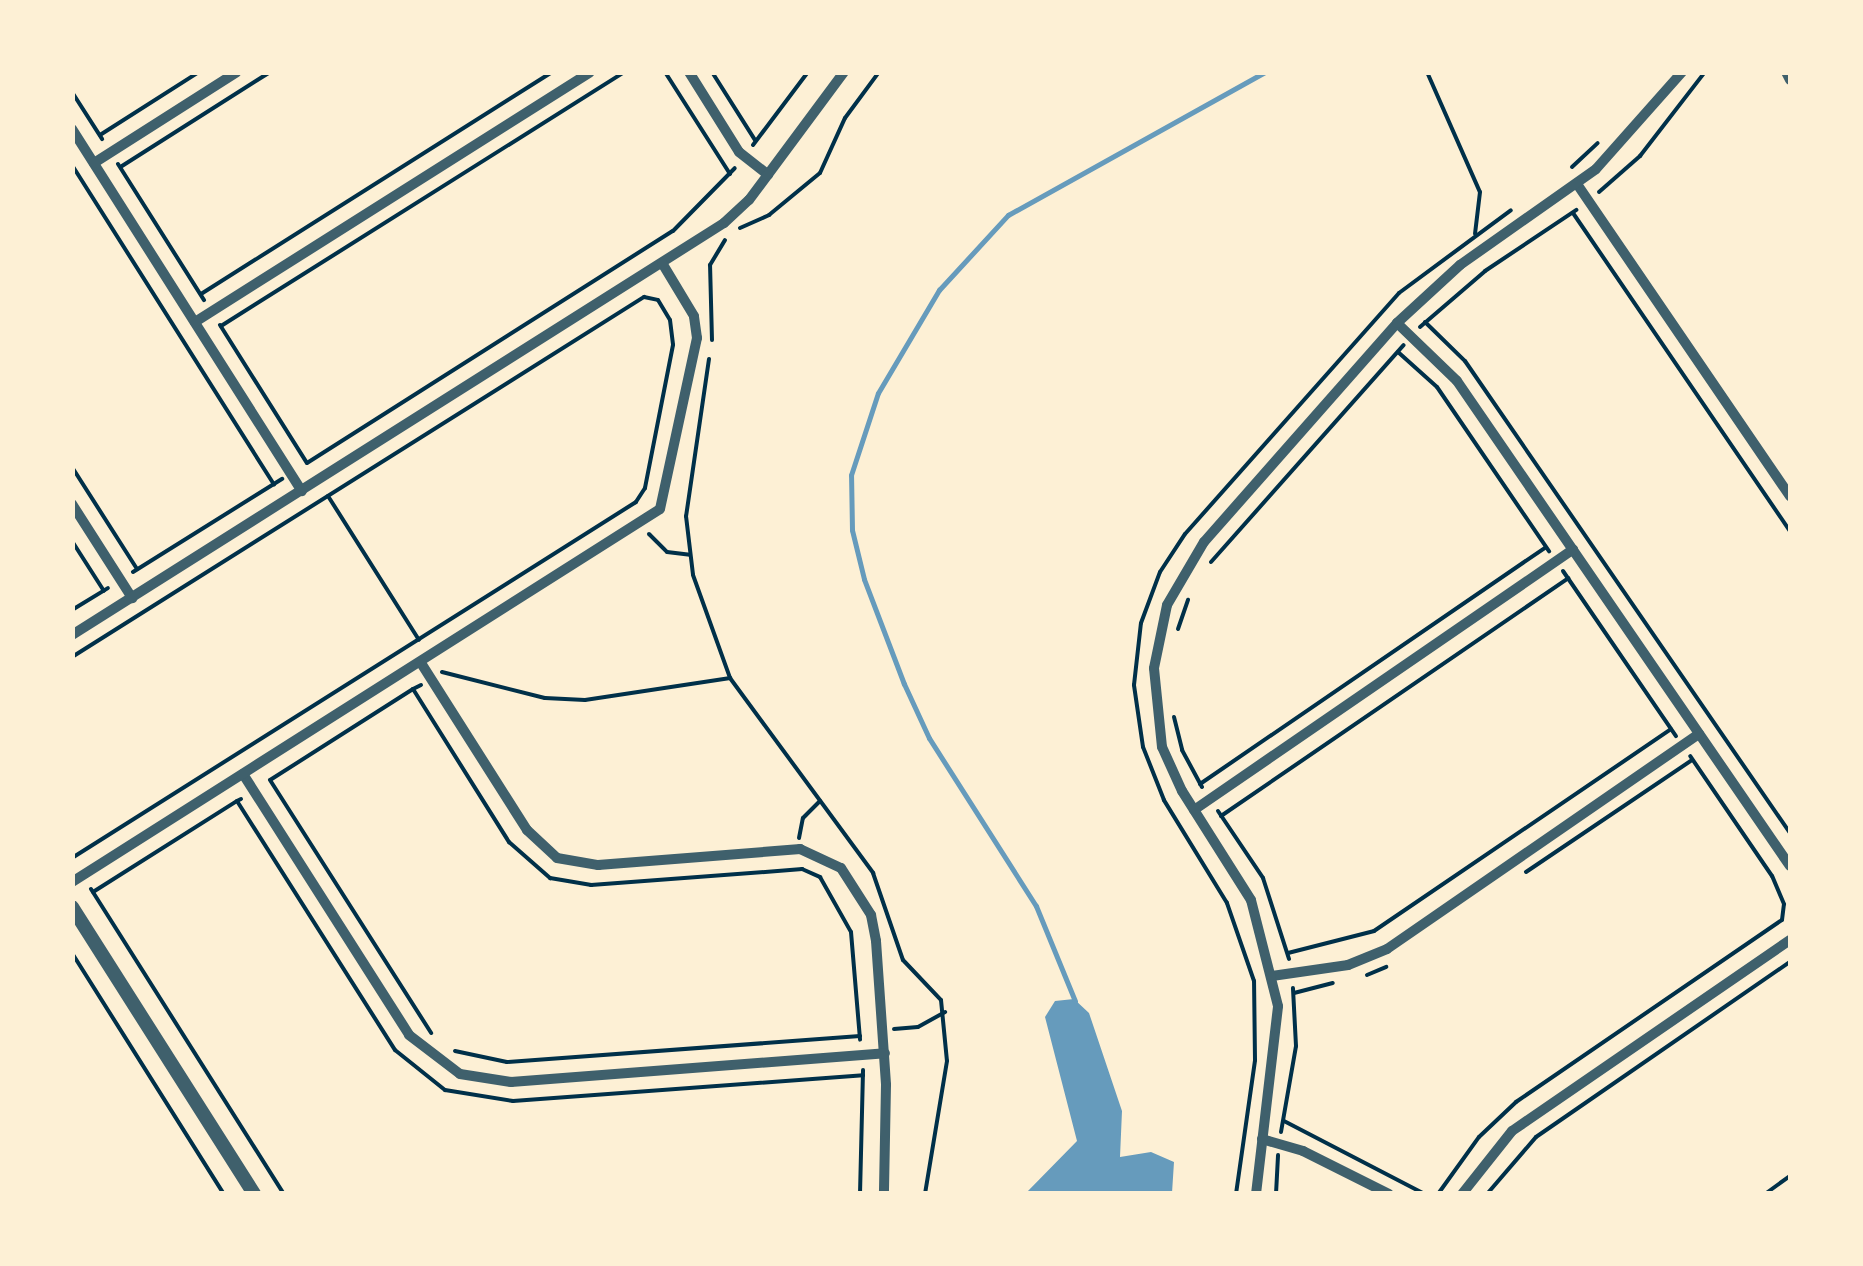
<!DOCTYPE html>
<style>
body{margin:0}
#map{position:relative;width:1863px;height:1266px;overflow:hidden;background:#fdf0d5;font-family:"Times New Roman",serif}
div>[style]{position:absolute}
.water>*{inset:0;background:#669bbc}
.stream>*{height:5px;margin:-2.5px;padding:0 2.5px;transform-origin:2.5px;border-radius:2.5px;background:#669bbc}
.path>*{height:4px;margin:-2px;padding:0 2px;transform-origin:2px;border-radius:2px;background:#003049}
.minor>*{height:10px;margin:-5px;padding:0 5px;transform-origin:5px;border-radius:5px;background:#3f606c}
.tertiary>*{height:14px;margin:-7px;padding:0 7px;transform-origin:7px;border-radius:7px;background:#3f606c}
span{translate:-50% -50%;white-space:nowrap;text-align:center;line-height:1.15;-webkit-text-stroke:9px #fdf0d5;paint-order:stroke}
.frame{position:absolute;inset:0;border:75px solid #fdf0d5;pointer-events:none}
</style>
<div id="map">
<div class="water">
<div style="clip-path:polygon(1074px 999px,1089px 1013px,1122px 1111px,1120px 1157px,1151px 1152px,1174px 1162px,1172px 1193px,1026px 1193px,1077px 1141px,1045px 1017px,1055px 1001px)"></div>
</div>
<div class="stream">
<div style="left:1075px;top:1001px;width:103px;rotate:-112.3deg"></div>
<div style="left:1036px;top:906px;width:199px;rotate:-122.5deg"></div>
<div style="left:929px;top:738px;width:60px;rotate:-114.8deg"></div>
<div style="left:904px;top:684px;width:112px;rotate:-110.9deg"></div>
<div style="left:864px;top:579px;width:50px;rotate:-103.8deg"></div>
<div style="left:852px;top:530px;width:55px;rotate:-91deg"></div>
<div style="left:851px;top:475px;width:86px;rotate:-71.8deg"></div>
<div style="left:878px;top:393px;width:120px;rotate:-59.4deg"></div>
<div style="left:939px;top:290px;width:102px;rotate:-47.4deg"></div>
<div style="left:1008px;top:215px;width:294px;rotate:-29.1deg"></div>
</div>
<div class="path">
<div style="left:665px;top:72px;width:121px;rotate:57.5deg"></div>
<div style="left:712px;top:72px;width:80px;rotate:57.7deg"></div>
<div style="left:1427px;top:72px;width:131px;rotate:66.2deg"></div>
<div style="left:1480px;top:192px;width:42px;rotate:96.8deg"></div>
<div style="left:72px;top:92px;width:56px;rotate:57.4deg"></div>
<div style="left:100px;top:135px;width:117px;rotate:-32.5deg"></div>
<div style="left:753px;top:145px;width:91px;rotate:-53deg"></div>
<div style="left:118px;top:164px;width:161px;rotate:57.7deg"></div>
<div style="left:72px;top:165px;width:378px;rotate:57.7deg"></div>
<div style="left:122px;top:166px;width:175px;rotate:-32.4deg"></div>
<div style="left:1572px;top:167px;width:35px;rotate:-43deg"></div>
<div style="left:1599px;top:192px;width:55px;rotate:-41.3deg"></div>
<div style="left:1640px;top:156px;width:106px;rotate:-52.3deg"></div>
<div style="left:1573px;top:213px;width:385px;rotate:55.7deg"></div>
<div style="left:740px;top:228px;width:32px;rotate:-24deg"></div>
<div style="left:769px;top:215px;width:66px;rotate:-39.5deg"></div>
<div style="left:820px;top:173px;width:60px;rotate:-65.6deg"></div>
<div style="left:845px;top:118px;width:57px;rotate:-53.5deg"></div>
<div style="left:201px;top:294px;width:415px;rotate:-32.3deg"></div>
<div style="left:1425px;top:322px;width:56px;rotate:44.3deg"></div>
<div style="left:1465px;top:361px;width:573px;rotate:55.45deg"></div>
<div style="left:220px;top:325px;width:163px;rotate:57.8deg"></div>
<div style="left:307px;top:463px;width:433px;rotate:-32.4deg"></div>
<div style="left:673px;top:231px;width:88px;rotate:-45.5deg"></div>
<div style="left:221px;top:326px;width:476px;rotate:-32.2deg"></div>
<div style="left:1420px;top:327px;width:86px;rotate:-40.7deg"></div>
<div style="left:1485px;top:271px;width:110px;rotate:-33.8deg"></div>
<div style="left:712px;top:340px;width:75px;rotate:-91.5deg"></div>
<div style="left:710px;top:265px;width:29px;rotate:-59deg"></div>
<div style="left:1398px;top:352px;width:52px;rotate:41.9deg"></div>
<div style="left:1437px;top:387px;width:199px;rotate:55.7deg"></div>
<div style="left:709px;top:359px;width:159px;rotate:98.3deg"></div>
<div style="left:686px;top:516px;width:59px;rotate:83.2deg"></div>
<div style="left:693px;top:575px;width:109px;rotate:70.2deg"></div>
<div style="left:730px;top:678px;width:242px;rotate:53.7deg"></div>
<div style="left:873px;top:873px;width:92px;rotate:71deg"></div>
<div style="left:903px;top:960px;width:55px;rotate:46.5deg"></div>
<div style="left:941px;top:1000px;width:61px;rotate:84.4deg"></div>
<div style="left:947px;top:1061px;width:135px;rotate:99.4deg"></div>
<div style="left:72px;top:467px;width:121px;rotate:57.5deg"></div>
<div style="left:328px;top:496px;width:170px;rotate:57.7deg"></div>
<div style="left:649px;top:534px;width:25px;rotate:45deg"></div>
<div style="left:667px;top:552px;width:23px;rotate:7deg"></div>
<div style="left:72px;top:541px;width:59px;rotate:57.4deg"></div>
<div style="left:1211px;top:562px;width:290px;rotate:-48.4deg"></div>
<div style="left:1563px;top:571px;width:200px;rotate:55.6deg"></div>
<div style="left:133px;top:572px;width:176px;rotate:-32deg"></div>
<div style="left:72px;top:610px;width:42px;rotate:-31.4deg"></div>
<div style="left:1178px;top:629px;width:31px;rotate:-71deg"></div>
<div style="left:72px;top:657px;width:676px;rotate:-32.19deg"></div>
<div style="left:644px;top:297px;width:14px;rotate:12deg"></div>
<div style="left:658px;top:300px;width:23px;rotate:59deg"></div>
<div style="left:670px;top:320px;width:25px;rotate:83deg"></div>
<div style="left:673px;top:345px;width:146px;rotate:101.1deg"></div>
<div style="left:645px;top:488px;width:17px;rotate:123deg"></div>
<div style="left:636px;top:502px;width:667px;rotate:147.74deg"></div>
<div style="left:442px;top:672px;width:106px;rotate:14.2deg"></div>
<div style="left:545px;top:698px;width:40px;rotate:2.9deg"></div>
<div style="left:585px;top:700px;width:147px;rotate:-8.6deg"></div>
<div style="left:421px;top:685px;width:9px;rotate:153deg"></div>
<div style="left:413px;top:689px;width:181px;rotate:57.9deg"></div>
<div style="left:509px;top:842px;width:55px;rotate:41.3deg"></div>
<div style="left:550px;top:878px;width:42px;rotate:9.7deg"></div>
<div style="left:591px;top:885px;width:212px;rotate:-4.3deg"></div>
<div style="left:802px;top:869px;width:20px;rotate:24deg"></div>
<div style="left:820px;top:877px;width:63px;rotate:60.6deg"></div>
<div style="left:851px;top:932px;width:108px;rotate:85.2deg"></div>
<div style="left:413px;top:689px;width:169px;rotate:147.5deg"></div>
<div style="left:270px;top:780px;width:300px;rotate:57.5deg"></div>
<div style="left:1174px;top:717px;width:34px;rotate:76deg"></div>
<div style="left:1182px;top:750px;width:42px;rotate:61.6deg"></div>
<div style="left:1200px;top:784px;width:419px;rotate:-34.4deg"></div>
<div style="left:241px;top:799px;width:4px;rotate:153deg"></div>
<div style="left:237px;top:801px;width:295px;rotate:57.6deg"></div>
<div style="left:395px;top:1050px;width:64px;rotate:38.7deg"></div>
<div style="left:445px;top:1090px;width:69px;rotate:9.2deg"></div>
<div style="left:513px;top:1101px;width:351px;rotate:-4.2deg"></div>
<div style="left:1218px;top:811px;width:81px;rotate:56.1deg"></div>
<div style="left:1263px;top:878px;width:85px;rotate:72.2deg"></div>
<div style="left:1221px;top:816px;width:421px;rotate:-34.4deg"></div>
<div style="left:799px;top:838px;width:20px;rotate:-79deg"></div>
<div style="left:803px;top:818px;width:24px;rotate:-45deg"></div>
<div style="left:1526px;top:872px;width:200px;rotate:-34deg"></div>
<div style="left:91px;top:889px;width:361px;rotate:57.7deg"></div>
<div style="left:93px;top:892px;width:170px;rotate:-32.3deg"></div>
<div style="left:72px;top:953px;width:285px;rotate:57.8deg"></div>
<div style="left:1288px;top:953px;width:89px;rotate:-14.3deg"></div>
<div style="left:1374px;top:931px;width:359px;rotate:-34.2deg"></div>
<div style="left:1367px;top:975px;width:21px;rotate:-23deg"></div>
<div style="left:1294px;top:993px;width:40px;rotate:-14.4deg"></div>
<div style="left:894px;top:1029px;width:24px;rotate:-5deg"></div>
<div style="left:918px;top:1027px;width:31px;rotate:-29deg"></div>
<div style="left:455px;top:1051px;width:53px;rotate:11.9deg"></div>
<div style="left:507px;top:1062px;width:354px;rotate:-4.2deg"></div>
<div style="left:1284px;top:1121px;width:159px;rotate:27.4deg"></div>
<div style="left:1281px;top:1132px;width:87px;rotate:-80.1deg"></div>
<div style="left:1296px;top:1046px;width:58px;rotate:-93deg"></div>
<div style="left:860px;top:1194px;width:124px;rotate:-88.6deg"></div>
<div style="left:1236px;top:1194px;width:135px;rotate:-81.9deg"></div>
<div style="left:1255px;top:1060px;width:79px;rotate:-90.7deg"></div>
<div style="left:1254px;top:981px;width:83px;rotate:-109.1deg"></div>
<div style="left:1227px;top:903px;width:121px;rotate:-121.5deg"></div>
<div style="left:1164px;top:800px;width:57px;rotate:-111.6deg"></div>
<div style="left:1143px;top:747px;width:63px;rotate:-98.3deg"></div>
<div style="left:1134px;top:685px;width:62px;rotate:-83.6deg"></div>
<div style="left:1141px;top:623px;width:54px;rotate:-69.6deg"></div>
<div style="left:1160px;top:572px;width:45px;rotate:-56.7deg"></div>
<div style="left:1185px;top:534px;width:322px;rotate:-48.4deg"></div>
<div style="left:1399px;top:293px;width:139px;rotate:-36.5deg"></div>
<div style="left:1276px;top:1194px;width:39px;rotate:-87deg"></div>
<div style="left:1438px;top:1194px;width:70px;rotate:-54.3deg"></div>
<div style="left:1479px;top:1137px;width:51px;rotate:-43.4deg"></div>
<div style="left:1516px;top:1102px;width:322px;rotate:-34.4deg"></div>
<div style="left:1782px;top:920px;width:16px;rotate:-83deg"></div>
<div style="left:1784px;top:904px;width:30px;rotate:-113deg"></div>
<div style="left:1772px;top:876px;width:145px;rotate:-124.3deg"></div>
<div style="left:1487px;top:1194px;width:75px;rotate:-49.3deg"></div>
<div style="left:1536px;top:1137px;width:308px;rotate:-34.6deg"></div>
<div style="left:1765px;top:1194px;width:31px;rotate:-36deg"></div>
</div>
<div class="minor">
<div style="left:689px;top:72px;width:94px;rotate:58deg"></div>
<div style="left:739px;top:152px;width:37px;rotate:38deg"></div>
<div style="left:1786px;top:72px;width:9px;rotate:63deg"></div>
<div style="left:72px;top:129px;width:429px;rotate:57.6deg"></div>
<div style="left:94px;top:163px;width:169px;rotate:-32.5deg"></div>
<div style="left:1577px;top:184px;width:378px;rotate:55.7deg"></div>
<div style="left:195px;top:322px;width:467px;rotate:-32.3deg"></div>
<div style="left:1397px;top:323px;width:83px;rotate:44deg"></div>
<div style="left:1457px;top:381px;width:588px;rotate:55.53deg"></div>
<div style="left:72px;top:504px;width:112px;rotate:57.4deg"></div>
<div style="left:72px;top:635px;width:771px;rotate:-32.29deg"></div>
<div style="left:724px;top:223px;width:34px;rotate:-43deg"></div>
<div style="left:749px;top:200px;width:159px;rotate:-53.4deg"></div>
<div style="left:421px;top:663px;width:198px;rotate:57.6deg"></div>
<div style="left:527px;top:830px;width:41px;rotate:43deg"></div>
<div style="left:557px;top:858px;width:42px;rotate:9.7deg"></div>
<div style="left:598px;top:865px;width:203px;rotate:-4.5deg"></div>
<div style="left:800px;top:849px;width:45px;rotate:24.9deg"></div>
<div style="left:841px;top:868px;width:56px;rotate:57.4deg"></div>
<div style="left:871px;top:915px;width:26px;rotate:79deg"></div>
<div style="left:876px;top:941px;width:144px;rotate:86deg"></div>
<div style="left:886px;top:1085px;width:109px;rotate:91.1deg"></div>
<div style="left:243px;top:774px;width:309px;rotate:57.5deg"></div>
<div style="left:409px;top:1035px;width:64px;rotate:37.4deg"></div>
<div style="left:460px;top:1074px;width:52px;rotate:8.9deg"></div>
<div style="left:511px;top:1082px;width:375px;rotate:-4.4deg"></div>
<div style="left:1194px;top:810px;width:460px;rotate:-34.5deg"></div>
<div style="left:72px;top:882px;width:696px;rotate:-32.39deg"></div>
<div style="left:660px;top:509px;width:175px;rotate:-77.8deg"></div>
<div style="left:697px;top:338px;width:22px;rotate:-98deg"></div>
<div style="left:694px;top:316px;width:62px;rotate:-121.1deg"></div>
<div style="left:1272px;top:976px;width:77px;rotate:-8.2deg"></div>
<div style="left:1348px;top:965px;width:42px;rotate:-22.3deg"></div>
<div style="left:1387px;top:949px;width:379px;rotate:-34.6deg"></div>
<div style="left:1262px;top:1139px;width:43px;rotate:16.3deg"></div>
<div style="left:1303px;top:1151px;width:96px;rotate:26.6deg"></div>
<div style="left:1256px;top:1194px;width:189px;rotate:-83.3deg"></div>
<div style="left:1278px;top:1006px;width:109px;rotate:-104.3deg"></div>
<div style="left:1251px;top:900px;width:129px;rotate:-122.3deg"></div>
<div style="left:1182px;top:791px;width:48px;rotate:-114.4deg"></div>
<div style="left:1162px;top:747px;width:79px;rotate:-95.8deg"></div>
<div style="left:1154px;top:668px;width:64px;rotate:-78.3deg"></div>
<div style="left:1167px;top:605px;width:73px;rotate:-59.6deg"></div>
<div style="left:1204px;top:542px;width:292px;rotate:-48.6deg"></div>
<div style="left:1397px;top:323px;width:86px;rotate:-42.6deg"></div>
<div style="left:1460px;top:265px;width:166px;rotate:-35.2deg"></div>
<div style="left:1596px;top:169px;width:130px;rotate:-48.4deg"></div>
<div style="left:1462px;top:1194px;width:80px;rotate:-51.6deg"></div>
<div style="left:1512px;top:1131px;width:337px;rotate:-34.5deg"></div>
</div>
<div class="tertiary">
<div style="left:72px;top:907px;width:340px;rotate:57.6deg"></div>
</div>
<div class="frame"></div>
</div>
